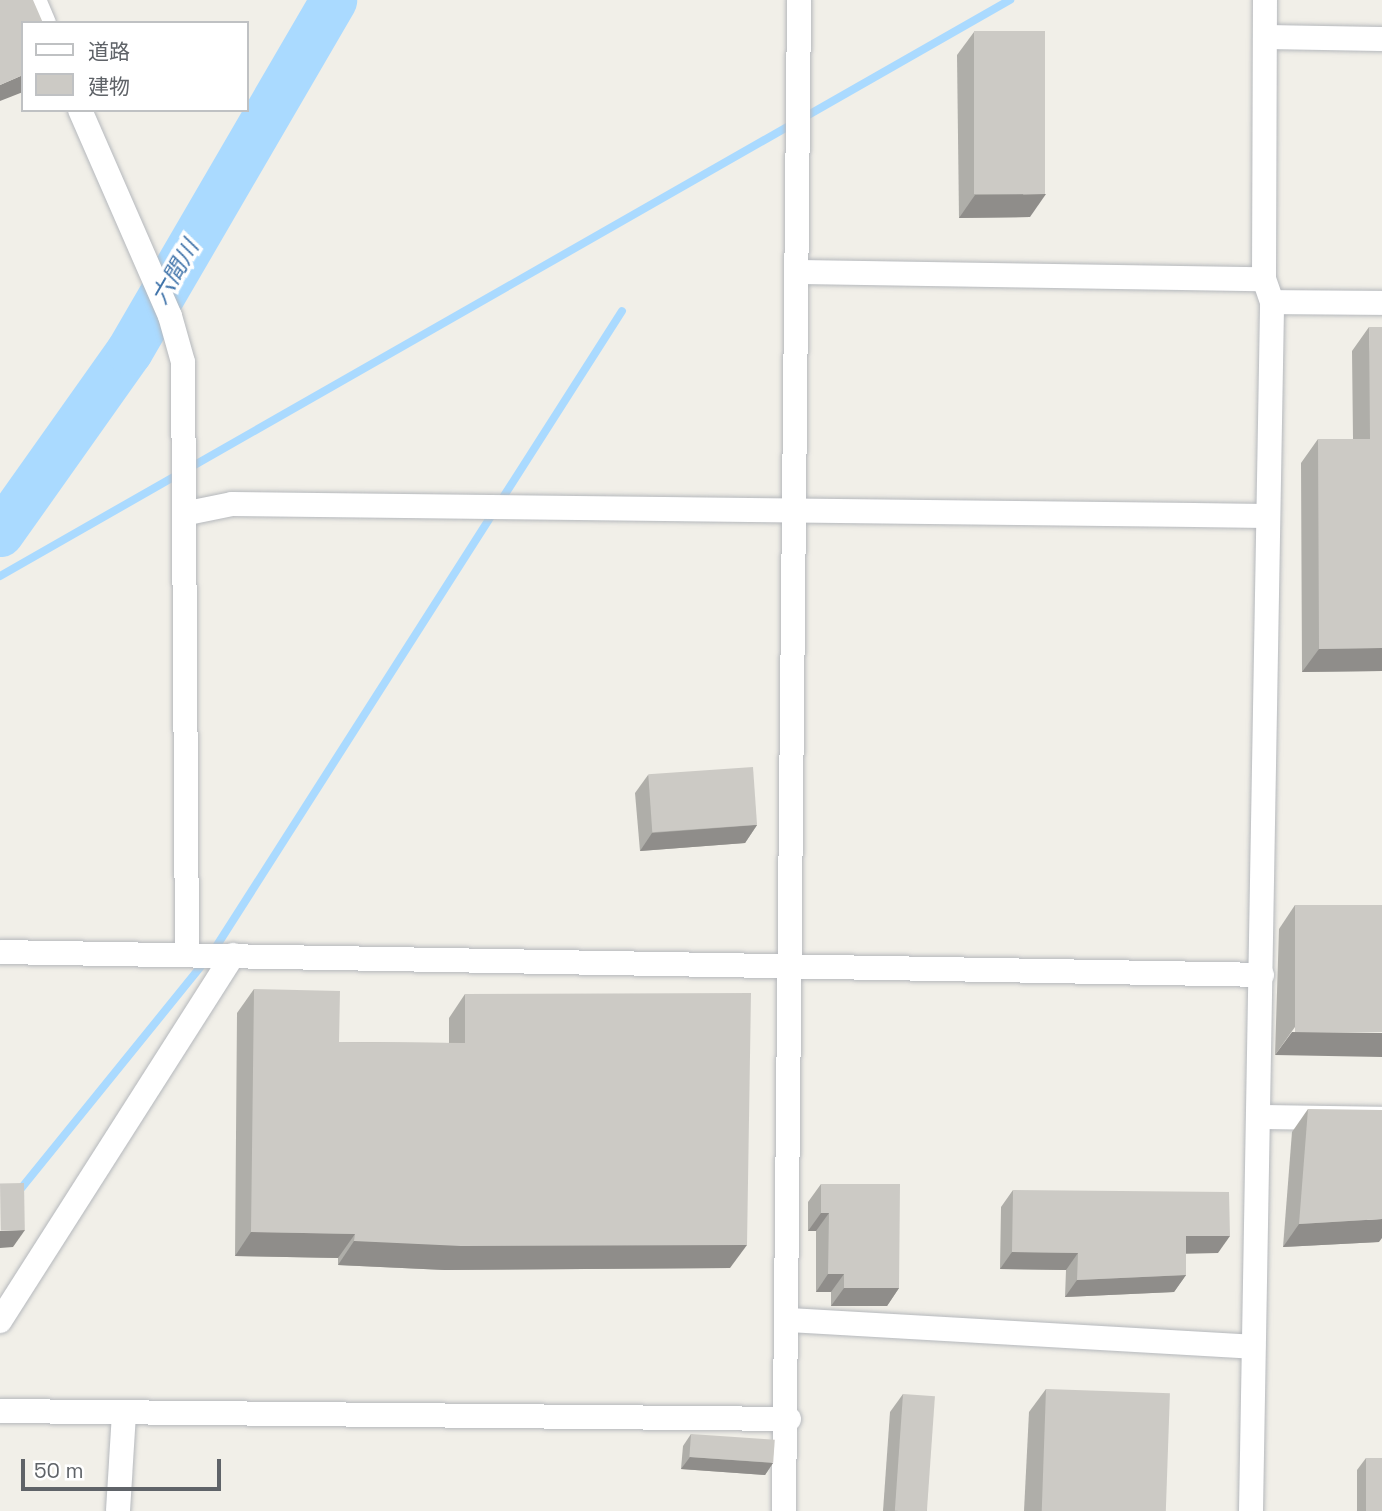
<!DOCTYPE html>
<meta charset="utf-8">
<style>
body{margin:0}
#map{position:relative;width:1382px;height:1511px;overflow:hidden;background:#f1efe8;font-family:"Space Grotesk","Noto Sans JP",sans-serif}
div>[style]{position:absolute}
.stream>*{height:8px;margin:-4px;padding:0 4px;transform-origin:4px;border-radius:4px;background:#aadaff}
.river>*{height:47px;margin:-23.5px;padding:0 23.5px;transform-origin:23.5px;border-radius:23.5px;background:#aadaff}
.roads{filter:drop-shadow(0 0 2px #b5b8bc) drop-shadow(0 0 2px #b5b8bc)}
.minor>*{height:24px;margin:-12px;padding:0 12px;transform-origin:12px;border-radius:12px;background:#fff}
.wall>*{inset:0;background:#afaea9}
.shaded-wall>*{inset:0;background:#8f8d8a}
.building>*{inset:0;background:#cccac5;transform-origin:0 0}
span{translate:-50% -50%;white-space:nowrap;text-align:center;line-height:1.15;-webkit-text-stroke:7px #fff;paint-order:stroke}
.water-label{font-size:23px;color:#4174aa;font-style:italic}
.legend{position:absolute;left:21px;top:21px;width:228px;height:91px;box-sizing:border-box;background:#fff;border:2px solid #bfc1c3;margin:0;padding:9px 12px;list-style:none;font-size:21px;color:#5f6368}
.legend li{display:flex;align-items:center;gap:14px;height:35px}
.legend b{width:35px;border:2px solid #bfc1c3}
.scale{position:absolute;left:21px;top:1459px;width:200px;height:32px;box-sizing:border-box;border:4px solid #5f6368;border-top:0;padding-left:9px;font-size:21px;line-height:24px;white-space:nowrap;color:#5f6368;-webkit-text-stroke:5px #fff;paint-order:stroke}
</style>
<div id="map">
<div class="stream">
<div style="left:0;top:576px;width:1163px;rotate:-29.7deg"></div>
<div style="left:19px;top:1191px;width:310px;rotate:-51deg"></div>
<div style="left:214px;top:950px;width:758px;rotate:-57.44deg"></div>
</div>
<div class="river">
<div style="left:0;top:533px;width:223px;rotate:-54.7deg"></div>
<div style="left:129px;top:351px;width:406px;rotate:-59.8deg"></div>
</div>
<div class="roads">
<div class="minor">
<div style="left:34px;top:0;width:25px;rotate:67deg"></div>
<div style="left:1265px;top:37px;width:117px;rotate:1deg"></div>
<div style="left:80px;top:110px;width:225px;rotate:66.4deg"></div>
<div style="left:170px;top:316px;width:48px;rotate:74.2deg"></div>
<div style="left:183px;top:362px;width:591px;rotate:89.61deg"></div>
<div style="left:797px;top:272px;width:467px;rotate:0.9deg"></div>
<div style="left:1272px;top:302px;width:110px;rotate:0.5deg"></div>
<div style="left:188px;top:513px;width:45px;rotate:-11.6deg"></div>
<div style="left:232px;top:504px;width:1034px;rotate:0.66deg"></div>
<div style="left:0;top:952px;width:1262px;rotate:1.04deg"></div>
<div style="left:1260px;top:1117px;width:122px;rotate:0.9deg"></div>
<div style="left:788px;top:1320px;width:466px;rotate:3.3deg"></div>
<div style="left:0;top:1321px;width:434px;rotate:-57.5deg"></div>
<div style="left:0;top:1411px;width:789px;rotate:0.58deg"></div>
<div style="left:118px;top:1511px;width:99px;rotate:-86.5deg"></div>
<div style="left:784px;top:1511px;width:1511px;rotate:-89.43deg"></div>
<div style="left:1251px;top:1511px;width:1209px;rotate:-89deg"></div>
<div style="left:1272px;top:302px;width:24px;rotate:-109deg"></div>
<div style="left:1264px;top:279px;width:279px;rotate:-89.8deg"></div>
</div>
</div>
<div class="wall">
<div style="clip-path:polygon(974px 32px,1030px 217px,959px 218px,957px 55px)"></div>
<div style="clip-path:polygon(1369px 327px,1382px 671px,1302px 672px,1301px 463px,1318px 439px,1353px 439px,1352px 351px)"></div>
<div style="clip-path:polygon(648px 775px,757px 825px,745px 843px,640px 851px,635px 793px)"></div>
<div style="clip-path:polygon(1295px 905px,1382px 905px,1275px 1055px,1279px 929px)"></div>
<div style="clip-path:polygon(254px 989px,339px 1042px,449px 1043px,449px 1018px,465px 994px,730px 1268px,445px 1270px,338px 1265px,338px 1258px,235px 1256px,237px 1013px)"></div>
<div style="clip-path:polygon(1308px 1109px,1379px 1242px,1283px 1247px,1292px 1132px)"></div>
<div style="clip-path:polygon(821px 1184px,899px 1288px,887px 1306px,831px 1306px,831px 1292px,816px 1292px,816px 1231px,808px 1231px,808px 1202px)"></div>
<div style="clip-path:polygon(1013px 1190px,1218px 1253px,1186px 1253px,1186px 1275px,1174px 1292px,1065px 1297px,1066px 1270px,1000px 1269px,1001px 1207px)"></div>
<div style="clip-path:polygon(1046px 1389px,1164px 1511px,1024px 1511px,1029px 1412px)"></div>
<div style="clip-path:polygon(903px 1394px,927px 1511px,883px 1511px,890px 1412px)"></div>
<div style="clip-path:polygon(691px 1434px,773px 1463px,765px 1475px,681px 1469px,683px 1446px)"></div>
<div style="clip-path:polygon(1366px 1458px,1382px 1511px,1357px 1511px,1357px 1470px)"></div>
</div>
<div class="shaded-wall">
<div style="clip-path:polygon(23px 75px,23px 92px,0 101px,0 85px)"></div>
<div style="clip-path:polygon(1046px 194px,1030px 217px,959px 218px,975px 195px)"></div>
<div style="clip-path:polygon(1382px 648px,1382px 671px,1302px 672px,1319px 649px)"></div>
<div style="clip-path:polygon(757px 825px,745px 843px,640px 851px,652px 833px)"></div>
<div style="clip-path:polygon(1292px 1032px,1382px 1033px,1382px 1057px,1275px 1055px)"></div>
<div style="clip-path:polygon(821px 1213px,829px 1213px,816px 1231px,808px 1231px)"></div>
<div style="clip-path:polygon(1382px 1219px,1382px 1238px,1379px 1242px,1283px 1247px,1299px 1224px)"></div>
<div style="clip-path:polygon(25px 1230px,13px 1247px,0 1248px,0 1231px)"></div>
<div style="clip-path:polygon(251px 1232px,355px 1234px,338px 1258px,235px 1256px)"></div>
<div style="clip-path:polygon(1186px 1236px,1230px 1236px,1218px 1253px,1175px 1254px)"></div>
<div style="clip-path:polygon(354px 1241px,747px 1245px,730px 1268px,445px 1270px,338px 1265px)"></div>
<div style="clip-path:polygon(1012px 1252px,1078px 1253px,1066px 1270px,1000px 1269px)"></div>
<div style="clip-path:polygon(828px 1274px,844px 1274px,831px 1292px,816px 1292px)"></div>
<div style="clip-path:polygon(1186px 1275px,1174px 1292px,1065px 1297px,1077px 1280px)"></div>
<div style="clip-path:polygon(844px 1288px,899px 1288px,887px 1306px,831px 1306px)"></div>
<div style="clip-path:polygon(690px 1457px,773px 1463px,765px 1475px,681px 1469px)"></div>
</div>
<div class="building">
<div style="clip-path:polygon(0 0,33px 0,43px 23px,23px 23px,23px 75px,0 85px)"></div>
<div style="left:1045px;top:31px;width:163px;height:71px;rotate:90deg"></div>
<div style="clip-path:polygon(1369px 327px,1382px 327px,1382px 648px,1319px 649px,1318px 439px,1370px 439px)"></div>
<div style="left:753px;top:767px;width:58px;height:105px;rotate:86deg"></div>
<div style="left:1295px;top:905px;width:87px;height:127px"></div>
<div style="clip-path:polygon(254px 989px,340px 991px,339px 1042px,465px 1043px,465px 994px,751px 993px,747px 1245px,461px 1246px,354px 1241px,355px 1234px,251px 1232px)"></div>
<div style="clip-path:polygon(1308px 1109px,1382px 1110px,1382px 1219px,1299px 1224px)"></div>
<div style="left:24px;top:1183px;width:47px;height:24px;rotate:89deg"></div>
<div style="clip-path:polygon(821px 1184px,900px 1184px,899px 1288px,844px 1288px,844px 1274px,828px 1274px,829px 1213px,821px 1213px)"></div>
<div style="clip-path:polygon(1013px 1190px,1229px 1192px,1230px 1236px,1186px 1236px,1186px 1275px,1077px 1280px,1078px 1253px,1012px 1252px)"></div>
<div style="left:1046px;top:1389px;width:124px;height:122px;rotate:2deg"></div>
<div style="left:903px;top:1394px;width:32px;height:117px;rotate:4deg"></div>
<div style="left:691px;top:1434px;width:84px;height:23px;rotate:4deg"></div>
<div style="left:1366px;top:1458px;width:16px;height:53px"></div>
</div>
<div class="water-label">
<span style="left:175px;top:272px;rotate:-60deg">六間川</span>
</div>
<ul class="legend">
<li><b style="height:9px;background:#fff"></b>道路</li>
<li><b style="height:19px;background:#cccac5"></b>建物</li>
</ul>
<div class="scale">50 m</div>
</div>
